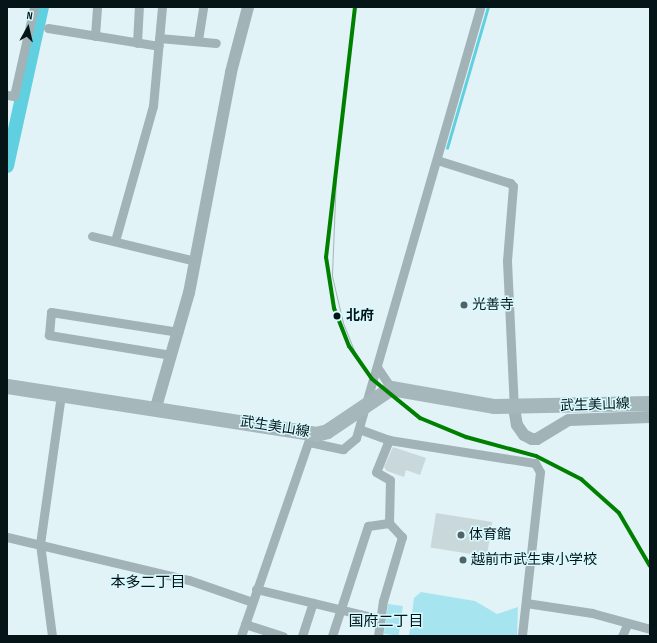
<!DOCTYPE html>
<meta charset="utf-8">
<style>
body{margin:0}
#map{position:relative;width:657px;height:643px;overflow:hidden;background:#e1f3f6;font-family:"Sofia Sans Condensed","Noto Sans JP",sans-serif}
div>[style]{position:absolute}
.green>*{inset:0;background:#a6e5ef;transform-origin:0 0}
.stream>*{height:2.5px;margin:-1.25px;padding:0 1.25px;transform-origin:1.25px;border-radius:1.25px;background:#60cfdf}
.river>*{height:14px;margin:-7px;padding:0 7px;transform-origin:7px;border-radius:7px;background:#60cfdf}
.building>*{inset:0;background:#c8d8db;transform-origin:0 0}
.minor>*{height:9px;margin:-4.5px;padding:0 4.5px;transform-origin:4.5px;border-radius:4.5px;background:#a1b3b6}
.tertiary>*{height:12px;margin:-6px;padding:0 6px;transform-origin:6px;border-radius:6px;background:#a1b3b6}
.primary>*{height:15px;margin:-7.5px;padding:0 7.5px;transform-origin:7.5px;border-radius:7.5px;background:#a5b7ba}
.tram>*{height:1px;margin:-0.5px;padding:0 0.5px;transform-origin:0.5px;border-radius:0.5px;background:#a6b5b7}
.rail-1>*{height:4px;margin:-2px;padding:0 2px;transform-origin:2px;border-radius:2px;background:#008000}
.dots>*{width:11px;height:11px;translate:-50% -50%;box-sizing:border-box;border:2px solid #d8f9ff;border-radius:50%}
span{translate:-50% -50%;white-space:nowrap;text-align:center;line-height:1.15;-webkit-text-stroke:3px #d8f9ff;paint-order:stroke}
.poi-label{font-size:14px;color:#051417}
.left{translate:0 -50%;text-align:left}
.stop-label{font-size:14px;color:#051417;font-weight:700}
.street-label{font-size:14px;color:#051417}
.neighbourhood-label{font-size:15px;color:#051417}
.frame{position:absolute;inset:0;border:8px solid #051417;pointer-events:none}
.north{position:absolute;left:8px;top:8px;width:40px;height:40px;-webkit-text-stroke:3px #d8f9ff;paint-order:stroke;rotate:8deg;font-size:11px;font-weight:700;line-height:16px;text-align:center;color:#051417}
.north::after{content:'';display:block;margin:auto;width:14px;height:18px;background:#051417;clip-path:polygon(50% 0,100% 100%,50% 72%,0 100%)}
</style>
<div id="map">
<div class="green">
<div style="clip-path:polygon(421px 592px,475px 601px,497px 614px,518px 607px,517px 636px,409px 636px,414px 598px)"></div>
<div style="left:388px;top:604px;width:15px;height:30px;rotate:8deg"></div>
</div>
<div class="stream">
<div style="left:447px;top:148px;width:147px;rotate:-73.8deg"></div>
</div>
<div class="river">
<div style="left:7px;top:166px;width:163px;rotate:-77.6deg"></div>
</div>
<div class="building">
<div style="clip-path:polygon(393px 447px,426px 458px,420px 475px,406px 470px,404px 477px,387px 471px,384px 467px)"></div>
<div style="left:436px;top:513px;width:57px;height:35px;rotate:9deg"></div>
</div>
<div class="minor">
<div style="left:48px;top:28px;width:112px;rotate:9.2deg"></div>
<div style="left:95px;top:36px;width:29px;rotate:-86deg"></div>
<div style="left:159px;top:38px;width:57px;rotate:5deg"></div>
<div style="left:198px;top:40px;width:33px;rotate:-81deg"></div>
<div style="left:137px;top:43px;width:36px;rotate:-87deg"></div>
<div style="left:7px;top:95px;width:7px;rotate:8deg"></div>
<div style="left:14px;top:96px;width:91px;rotate:-77.3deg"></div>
<div style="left:437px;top:160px;width:77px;rotate:17.5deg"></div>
<div style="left:510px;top:183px;width:4px;rotate:45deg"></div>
<div style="left:513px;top:186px;width:75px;rotate:94.6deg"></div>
<div style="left:507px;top:261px;width:146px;rotate:87.3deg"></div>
<div style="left:92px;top:236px;width:106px;rotate:13.6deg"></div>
<div style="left:115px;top:241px;width:140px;rotate:-74.3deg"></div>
<div style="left:153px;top:106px;width:99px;rotate:-84.8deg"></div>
<div style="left:171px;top:355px;width:124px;rotate:-170.7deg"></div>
<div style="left:49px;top:335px;width:23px;rotate:-85deg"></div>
<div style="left:51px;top:312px;width:129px;rotate:8.9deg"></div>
<div style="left:377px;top:367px;width:25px;rotate:56deg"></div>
<div style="left:359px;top:429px;width:32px;rotate:20deg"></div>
<div style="left:389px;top:440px;width:148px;rotate:9deg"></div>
<div style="left:535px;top:463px;width:10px;rotate:61deg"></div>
<div style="left:540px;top:472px;width:165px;rotate:96.3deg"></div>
<div style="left:309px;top:442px;width:35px;rotate:12deg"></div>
<div style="left:343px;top:449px;width:17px;rotate:-40deg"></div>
<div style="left:356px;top:438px;width:448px;rotate:-73.9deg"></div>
<div style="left:7px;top:537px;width:187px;rotate:13.3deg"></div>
<div style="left:189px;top:580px;width:67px;rotate:19.2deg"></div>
<div style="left:256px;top:589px;width:128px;rotate:13.6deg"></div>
<div style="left:526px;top:603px;width:67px;rotate:8.6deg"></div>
<div style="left:592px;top:613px;width:60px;rotate:15.4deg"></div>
<div style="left:245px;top:624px;width:40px;rotate:18deg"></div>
<div style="left:52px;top:636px;width:93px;rotate:-97.4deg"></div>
<div style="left:40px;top:544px;width:150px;rotate:-82deg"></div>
<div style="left:241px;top:636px;width:211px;rotate:-70.9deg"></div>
<div style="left:302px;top:636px;width:35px;rotate:-72deg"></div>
<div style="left:332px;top:636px;width:116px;rotate:-71.9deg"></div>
<div style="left:368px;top:526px;width:21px;rotate:-8deg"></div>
<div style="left:378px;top:636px;width:35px;rotate:-82deg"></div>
<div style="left:383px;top:601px;width:67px;rotate:-73.5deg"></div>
<div style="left:402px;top:537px;width:19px;rotate:-133deg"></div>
<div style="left:389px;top:523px;width:43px;rotate:-88.7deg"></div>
<div style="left:390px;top:480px;width:16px;rotate:-150deg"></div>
<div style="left:376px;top:472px;width:35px;rotate:-68deg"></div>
<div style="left:622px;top:636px;width:12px;rotate:-66deg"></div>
</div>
<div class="tertiary">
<div style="left:156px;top:407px;width:119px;rotate:-73.9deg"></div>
<div style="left:189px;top:293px;width:225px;rotate:-79.2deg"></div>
<div style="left:231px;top:72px;width:67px;rotate:-75.3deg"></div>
<div style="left:514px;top:407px;width:18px;rotate:81deg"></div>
<div style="left:517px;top:425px;width:12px;rotate:55deg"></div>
<div style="left:524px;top:435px;width:9px;rotate:27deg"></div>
<div style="left:532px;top:439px;width:5px"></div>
<div style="left:537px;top:439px;width:37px;rotate:-31deg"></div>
<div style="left:569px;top:420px;width:81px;rotate:-2.1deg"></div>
</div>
<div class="primary">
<div style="left:7px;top:386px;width:313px;rotate:8.8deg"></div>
<div style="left:316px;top:434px;width:11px;rotate:-15deg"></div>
<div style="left:327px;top:431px;width:77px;rotate:-33.9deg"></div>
<div style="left:391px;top:388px;width:105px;rotate:9.9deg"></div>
<div style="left:494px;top:406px;width:156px;rotate:-1.1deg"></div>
</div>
<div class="tram">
<div style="left:337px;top:150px;width:126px;rotate:92.3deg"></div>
<div style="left:332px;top:276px;width:48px;rotate:76.8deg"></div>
<div style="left:343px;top:323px;width:40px;rotate:68deg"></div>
</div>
<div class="rail-1">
<div style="left:355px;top:7px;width:252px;rotate:96.6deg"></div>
<div style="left:326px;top:257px;width:52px;rotate:81.1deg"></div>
<div style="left:334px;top:308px;width:41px;rotate:68.5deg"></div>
<div style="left:349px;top:346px;width:40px;rotate:55.1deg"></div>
<div style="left:372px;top:379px;width:62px;rotate:39.1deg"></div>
<div style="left:420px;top:418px;width:50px;rotate:22.4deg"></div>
<div style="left:466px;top:437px;width:73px;rotate:15.2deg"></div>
<div style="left:536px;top:456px;width:51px;rotate:27.1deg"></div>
<div style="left:581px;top:479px;width:51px;rotate:41.8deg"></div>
<div style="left:619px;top:513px;width:61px;rotate:59.7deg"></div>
</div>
<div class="dots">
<div style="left:464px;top:305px;background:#526265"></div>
<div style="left:337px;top:316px;background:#051417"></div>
<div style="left:461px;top:535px;background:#526265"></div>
<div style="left:463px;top:560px;background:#526265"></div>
</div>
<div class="poi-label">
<span class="left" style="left:472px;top:305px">光善寺</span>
<span class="left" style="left:469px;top:535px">体育館</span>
<span class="left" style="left:471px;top:560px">越前市武生東小学校</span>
</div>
<div class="stop-label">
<span class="left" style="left:346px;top:316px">北府</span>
</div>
<div class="street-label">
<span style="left:595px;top:405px;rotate:-2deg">武生美山線</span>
<span style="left:275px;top:427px;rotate:9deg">武生美山線</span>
</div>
<div class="neighbourhood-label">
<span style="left:148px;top:583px">本多二丁目</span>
<span style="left:386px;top:622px">国府二丁目</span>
</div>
<div class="frame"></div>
<div class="north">N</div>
</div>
